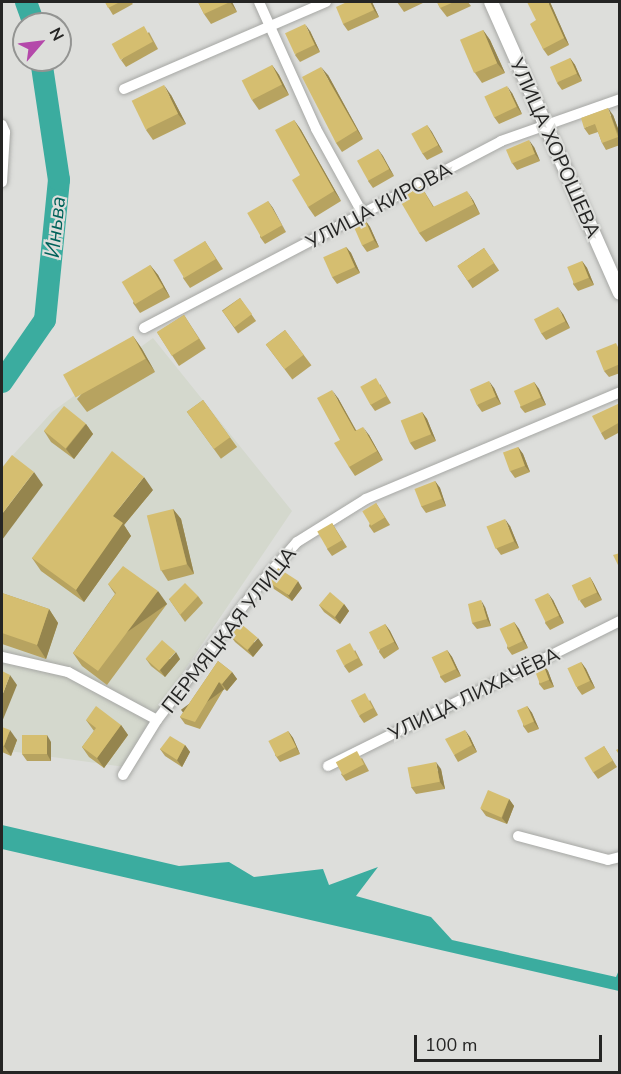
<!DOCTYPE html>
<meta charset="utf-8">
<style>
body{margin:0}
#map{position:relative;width:621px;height:1074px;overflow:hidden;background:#dddedb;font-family:"Nunito Sans",sans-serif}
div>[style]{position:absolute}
.built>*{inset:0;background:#d4d8cd}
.water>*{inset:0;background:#3bac9f}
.river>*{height:22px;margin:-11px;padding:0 11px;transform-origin:11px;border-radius:11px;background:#3bac9f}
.roads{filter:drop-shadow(0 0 2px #a6a7a4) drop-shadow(0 0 2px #a6a7a4)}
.street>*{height:10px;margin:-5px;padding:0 5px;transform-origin:5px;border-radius:5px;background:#fff}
.secondary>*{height:14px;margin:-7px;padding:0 7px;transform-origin:7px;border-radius:7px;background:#fff}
.wall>*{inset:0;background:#b7a360;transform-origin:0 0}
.shaded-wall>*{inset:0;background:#95854e;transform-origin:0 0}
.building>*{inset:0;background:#d5be70;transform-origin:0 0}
span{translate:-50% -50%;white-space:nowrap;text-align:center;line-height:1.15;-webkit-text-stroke:4.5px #dddedb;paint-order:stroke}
.street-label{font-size:20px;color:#252524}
.water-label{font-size:21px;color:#00625a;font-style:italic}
.frame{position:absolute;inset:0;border:3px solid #252524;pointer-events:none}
.north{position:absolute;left:12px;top:12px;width:60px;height:60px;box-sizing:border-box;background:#dddedb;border:2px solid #939492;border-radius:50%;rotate:62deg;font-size:16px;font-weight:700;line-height:24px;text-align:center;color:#252524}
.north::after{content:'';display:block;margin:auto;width:21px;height:27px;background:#b449aa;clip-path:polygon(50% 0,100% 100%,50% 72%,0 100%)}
.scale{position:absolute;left:414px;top:1035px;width:188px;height:27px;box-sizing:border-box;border:3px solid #252524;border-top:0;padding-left:8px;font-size:18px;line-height:21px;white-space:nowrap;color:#252524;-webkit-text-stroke:4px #dddedb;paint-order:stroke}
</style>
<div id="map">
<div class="built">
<div style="clip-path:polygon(153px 338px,292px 511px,142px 733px,125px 767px,2px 750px,2px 467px,52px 412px)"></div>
</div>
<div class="water">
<div style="clip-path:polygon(2px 825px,179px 866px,229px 862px,254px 877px,323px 869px,329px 885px,378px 867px,356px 896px,431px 917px,452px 940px,616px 977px,619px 970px,619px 991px,2px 849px)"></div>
</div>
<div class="river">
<div style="left:26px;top:2px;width:23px;rotate:70deg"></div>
<div style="left:2px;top:382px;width:75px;rotate:-55.3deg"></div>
<div style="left:45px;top:320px;width:141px;rotate:-84.3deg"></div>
<div style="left:59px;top:180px;width:121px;rotate:-98.5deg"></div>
</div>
<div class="roads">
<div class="street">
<div style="left:259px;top:2px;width:139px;rotate:65.8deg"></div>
<div style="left:316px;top:129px;width:97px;rotate:61.1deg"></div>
<div style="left:124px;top:89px;width:220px;rotate:-23.3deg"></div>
<div style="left:2px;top:125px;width:8px;rotate:67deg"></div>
<div style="left:5px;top:132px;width:50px;rotate:93.4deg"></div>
<div style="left:144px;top:328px;width:403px;rotate:-27.6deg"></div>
<div style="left:501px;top:141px;width:126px;rotate:-19.4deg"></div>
<div style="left:2px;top:657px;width:68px;rotate:12.8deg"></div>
<div style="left:68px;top:672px;width:101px;rotate:28.3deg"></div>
<div style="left:328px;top:766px;width:326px;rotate:-26.4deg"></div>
<div style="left:123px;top:775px;width:65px;rotate:-58.3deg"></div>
<div style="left:157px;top:720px;width:171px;rotate:-52.9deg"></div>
<div style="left:260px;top:584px;width:56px;rotate:-48.6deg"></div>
<div style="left:297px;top:542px;width:81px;rotate:-31.9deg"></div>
<div style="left:366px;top:499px;width:276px;rotate:-22.8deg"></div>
<div style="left:518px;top:836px;width:93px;rotate:14.9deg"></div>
<div style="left:608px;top:860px;width:12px;rotate:-14deg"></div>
</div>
<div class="secondary">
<div style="left:491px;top:2px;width:318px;rotate:66.1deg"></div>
</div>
</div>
<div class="wall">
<div style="clip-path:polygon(105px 2px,131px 2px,133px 4px,113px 15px)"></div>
<div style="clip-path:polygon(198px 2px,232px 2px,237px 12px,211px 24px,204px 14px)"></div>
<div style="clip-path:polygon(347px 2px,372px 2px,379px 17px,348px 31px,343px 24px)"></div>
<div style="clip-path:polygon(397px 2px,425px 2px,404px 12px)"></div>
<div style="clip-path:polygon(437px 2px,468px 2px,471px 6px,447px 17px,440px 8px)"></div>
<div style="clip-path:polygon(550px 2px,569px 45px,548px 56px,543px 49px,536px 20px)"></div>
<div style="clip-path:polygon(483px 30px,490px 40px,505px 73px,482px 83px,475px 73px)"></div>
<div style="clip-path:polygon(310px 31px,320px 52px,300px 62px,295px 55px)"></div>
<div style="clip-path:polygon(149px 32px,158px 49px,126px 67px,121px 60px)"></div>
<div style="clip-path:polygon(570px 58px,575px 65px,582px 81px,562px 90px,557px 83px)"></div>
<div style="clip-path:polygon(272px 65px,279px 75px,289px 95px,259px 110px,252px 100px)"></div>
<div style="clip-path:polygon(328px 75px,363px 139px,342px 152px,336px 143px)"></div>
<div style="clip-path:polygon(512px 93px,522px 114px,499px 124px,494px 117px)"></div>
<div style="clip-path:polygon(171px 95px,186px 124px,153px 140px,146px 130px)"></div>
<div style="clip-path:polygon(613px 115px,620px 134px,620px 145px,606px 150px,602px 143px,598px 132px,589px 135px,584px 128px)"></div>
<div style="clip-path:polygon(294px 120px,301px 130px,341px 201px,315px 217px,308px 207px,300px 175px)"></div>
<div style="clip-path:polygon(427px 125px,443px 152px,427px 160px,422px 153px)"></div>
<div style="clip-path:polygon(534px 147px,540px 161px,517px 170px,512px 163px)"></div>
<div style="clip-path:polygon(378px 149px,394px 176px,373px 188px,368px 181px)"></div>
<div style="clip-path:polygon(421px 186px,434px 207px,473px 200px,480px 214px,426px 242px,419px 233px)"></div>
<div style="clip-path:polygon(268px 201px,286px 232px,265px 244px,260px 237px)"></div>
<div style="clip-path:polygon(365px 220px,370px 227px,379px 247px,367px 252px,362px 245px)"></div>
<div style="clip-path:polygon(205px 241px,223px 269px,190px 288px,183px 278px)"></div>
<div style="clip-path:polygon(346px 247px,351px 253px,360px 273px,337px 284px,332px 277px)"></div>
<div style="left:484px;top:248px;width:27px;height:32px;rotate:56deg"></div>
<div style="clip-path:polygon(582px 261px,587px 268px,594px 285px,578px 291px,573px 284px)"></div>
<div style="clip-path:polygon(150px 265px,158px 275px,170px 297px,140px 313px,133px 303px)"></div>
<div style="left:240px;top:298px;width:28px;height:22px;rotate:55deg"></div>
<div style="clip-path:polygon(563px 314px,570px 328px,546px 340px,541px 333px)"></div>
<div style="left:184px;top:315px;width:40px;height:32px;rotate:57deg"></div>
<div style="left:285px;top:330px;width:44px;height:24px;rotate:53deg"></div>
<div style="clip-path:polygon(133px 336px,142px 349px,155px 372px,87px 412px,77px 399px)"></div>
<div style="clip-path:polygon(620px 348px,620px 373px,609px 377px,604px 371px)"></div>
<div style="clip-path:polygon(534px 382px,539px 389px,546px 405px,525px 413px,520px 407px)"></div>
<div style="clip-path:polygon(380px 384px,391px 403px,375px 411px,370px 404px)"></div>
<div style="clip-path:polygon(494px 388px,501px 404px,482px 412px,477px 405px)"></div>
<div style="clip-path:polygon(338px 398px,356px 430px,369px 435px,383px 460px,355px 476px,349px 467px,340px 440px)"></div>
<div style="left:203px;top:400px;width:58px;height:20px;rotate:54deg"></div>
<div style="clip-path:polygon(620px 403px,620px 432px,605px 440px,601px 433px)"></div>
<div style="clip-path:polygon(422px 412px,427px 419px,436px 441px,415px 450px,410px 443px)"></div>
<div style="clip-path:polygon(86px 424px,93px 434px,74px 459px,51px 442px,44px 431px)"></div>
<div style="clip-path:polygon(518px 447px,523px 454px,530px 472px,515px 478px,510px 471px)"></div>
<div style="clip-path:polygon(435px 481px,440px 488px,446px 506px,426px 513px,421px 506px)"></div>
<div style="clip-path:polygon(153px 490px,124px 525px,131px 536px,84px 602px,41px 571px,32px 558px)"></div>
<div style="clip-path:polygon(376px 503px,390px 525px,374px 533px,369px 526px)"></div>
<div style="clip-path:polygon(173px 509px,181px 519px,194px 574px,168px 581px,161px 570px)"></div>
<div style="clip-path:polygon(332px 523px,347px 547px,332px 556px,327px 549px)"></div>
<div style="clip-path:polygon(510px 526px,519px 548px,501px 555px,496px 548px)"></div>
<div style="clip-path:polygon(590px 577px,594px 584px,602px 600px,585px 608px,580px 601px)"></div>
<div style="clip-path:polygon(269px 582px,302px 588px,292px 601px,274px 589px)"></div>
<div style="clip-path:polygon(108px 584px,167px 604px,107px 685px,82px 666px,73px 653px,115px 594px)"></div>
<div style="clip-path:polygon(2px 593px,49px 609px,58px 623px,46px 659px,2px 644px)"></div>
<div style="clip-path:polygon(198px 596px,203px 603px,185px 622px,169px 599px)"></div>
<div style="clip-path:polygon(553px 600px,564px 623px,550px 630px,545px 623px)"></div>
<div style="clip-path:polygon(344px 604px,349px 611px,340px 624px,324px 612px,319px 605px)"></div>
<div style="clip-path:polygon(485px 607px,491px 626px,477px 629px,472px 623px)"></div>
<div style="clip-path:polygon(514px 622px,519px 629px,528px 648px,512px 655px,507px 648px)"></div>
<div style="clip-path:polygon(385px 624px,390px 631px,399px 649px,384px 659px,379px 652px)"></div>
<div style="clip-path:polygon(230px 635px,263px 645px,253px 657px,235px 642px)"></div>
<div style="clip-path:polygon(355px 650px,363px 665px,349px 673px,344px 666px)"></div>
<div style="clip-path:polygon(447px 650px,452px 657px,461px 676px,445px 683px,440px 677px)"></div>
<div style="clip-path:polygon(146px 659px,180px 659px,165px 677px,151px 666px)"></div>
<div style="clip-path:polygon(218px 661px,232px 672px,237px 679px,227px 691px,224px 689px,200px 729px,185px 724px,180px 717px)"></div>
<div style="clip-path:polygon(581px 662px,586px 669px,595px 688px,582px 695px,577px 688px)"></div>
<div style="clip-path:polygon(543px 664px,548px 671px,554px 687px,544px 690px,539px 684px)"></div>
<div style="clip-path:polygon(370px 700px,378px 715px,364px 723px,359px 716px)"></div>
<div style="clip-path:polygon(527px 706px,532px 713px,539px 729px,528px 733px,523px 726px)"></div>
<div style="clip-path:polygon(86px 720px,121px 725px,128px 735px,104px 768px,89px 757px,82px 747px,94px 731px)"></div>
<div style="clip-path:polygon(2px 727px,17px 740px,11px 756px,2px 752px)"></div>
<div style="clip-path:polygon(288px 731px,293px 738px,300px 754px,280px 762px,275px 755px)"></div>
<div style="clip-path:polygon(470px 737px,477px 752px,458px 762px,454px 755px)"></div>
<div style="clip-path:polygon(51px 742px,51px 761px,27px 761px,22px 754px)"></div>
<div style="clip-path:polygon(185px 745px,190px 752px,182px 767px,165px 756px,160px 749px)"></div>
<div style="clip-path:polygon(604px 746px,617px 767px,598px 779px,593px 772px)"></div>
<div style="clip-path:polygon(362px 758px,369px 771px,346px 781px,341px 774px)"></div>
<div style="clip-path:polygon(441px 769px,445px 789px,416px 794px,411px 787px)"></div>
<div style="clip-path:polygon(509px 799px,514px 806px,507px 824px,486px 816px,481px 809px)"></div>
</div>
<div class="shaded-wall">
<div style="clip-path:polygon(230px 2px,232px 2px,237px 12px)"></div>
<div style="clip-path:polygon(370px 2px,372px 2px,379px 17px,374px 10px)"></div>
<div style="clip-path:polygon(548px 2px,550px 2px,569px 45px,564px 38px)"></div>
<div style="clip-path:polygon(305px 24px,310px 31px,320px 52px,315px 45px)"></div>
<div style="clip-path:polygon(483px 30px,490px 40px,505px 73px,497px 63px)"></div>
<div style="clip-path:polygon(570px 58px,575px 65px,582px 81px,577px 74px)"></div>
<div style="clip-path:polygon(272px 65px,279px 75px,289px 95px,282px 85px)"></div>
<div style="clip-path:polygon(321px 67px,328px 75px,363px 139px,357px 130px)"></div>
<div style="clip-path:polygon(164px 85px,171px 95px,186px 124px,178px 114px)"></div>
<div style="clip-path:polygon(507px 86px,512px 93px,522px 114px,517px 107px)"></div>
<div style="clip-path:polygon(608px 108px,613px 115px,620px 134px,620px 139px)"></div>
<div style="clip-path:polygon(294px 120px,301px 130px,341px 201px,334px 191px)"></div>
<div style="clip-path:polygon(427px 125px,432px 132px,443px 152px,438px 145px)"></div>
<div style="clip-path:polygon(529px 140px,534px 147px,540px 161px,535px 154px)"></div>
<div style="clip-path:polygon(378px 149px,383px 156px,394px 176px,389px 169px)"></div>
<div style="clip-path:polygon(467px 191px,473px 200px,480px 214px,474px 204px)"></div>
<div style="clip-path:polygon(268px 201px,273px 208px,286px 232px,282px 225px)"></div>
<div style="clip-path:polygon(365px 220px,370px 227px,379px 247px,374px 240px)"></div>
<div style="clip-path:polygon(346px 247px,351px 253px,360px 273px,355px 267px)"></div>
<div style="clip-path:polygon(582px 261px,587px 268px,594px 285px,589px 278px)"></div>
<div style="clip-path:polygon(150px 265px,158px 275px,170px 297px,163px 287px)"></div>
<div style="clip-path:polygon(558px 307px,563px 314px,570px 328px,565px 321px)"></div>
<div style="clip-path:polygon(133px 336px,142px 349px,155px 372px,146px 359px)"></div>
<div style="clip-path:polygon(489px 381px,494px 388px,501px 404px,496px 397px)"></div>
<div style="clip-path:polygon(534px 382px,539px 389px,546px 405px,541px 398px)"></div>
<div style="clip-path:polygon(332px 390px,338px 398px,361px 440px,355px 431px)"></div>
<div style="clip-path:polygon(422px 412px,427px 419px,436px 441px,431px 434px)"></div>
<div style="clip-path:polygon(86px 424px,93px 434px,74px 459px,66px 449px)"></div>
<div style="clip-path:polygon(363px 427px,369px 435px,383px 460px,377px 451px)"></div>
<div style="clip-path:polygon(518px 447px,523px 454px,530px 472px,525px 466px)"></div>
<div style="clip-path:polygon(34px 472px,43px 485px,2px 540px,2px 514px)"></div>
<div style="clip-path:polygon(144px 477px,153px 490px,124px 525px,131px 536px,84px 602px,76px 590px,113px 516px)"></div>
<div style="clip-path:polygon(435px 481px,440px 488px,446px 506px,442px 499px)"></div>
<div style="clip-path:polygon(173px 509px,181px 519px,194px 574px,187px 564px)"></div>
<div style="clip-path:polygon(505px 519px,510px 526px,519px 548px,514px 541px)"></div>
<div style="clip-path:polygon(590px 577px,594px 584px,602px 600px,597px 593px)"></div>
<div style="clip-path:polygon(298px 581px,302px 588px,292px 601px,287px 594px)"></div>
<div style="left:158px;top:591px;width:16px;height:100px;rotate:55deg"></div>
<div style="clip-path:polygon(548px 593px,553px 600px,564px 623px,559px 616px)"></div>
<div style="clip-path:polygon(481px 600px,485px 607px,491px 626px,487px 619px)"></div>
<div style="clip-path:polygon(344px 604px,349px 611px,340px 624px,335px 617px)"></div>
<div style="clip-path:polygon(49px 609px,58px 623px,46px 659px,37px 645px)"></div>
<div style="clip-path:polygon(514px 622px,519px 629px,528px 648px,523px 641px)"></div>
<div style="clip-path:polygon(385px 624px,390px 631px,399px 649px,394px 642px)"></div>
<div style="clip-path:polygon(258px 638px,263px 645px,253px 657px,248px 650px)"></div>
<div style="clip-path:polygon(447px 650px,452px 657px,461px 676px,456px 669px)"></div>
<div style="clip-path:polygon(176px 652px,180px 659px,165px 677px,160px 670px)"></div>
<div style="clip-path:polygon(581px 662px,586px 669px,595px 688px,590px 681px)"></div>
<div style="clip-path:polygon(543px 664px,548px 671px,554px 687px,549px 680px)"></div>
<div style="clip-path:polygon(232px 672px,237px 679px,227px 691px,222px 684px)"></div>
<div style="clip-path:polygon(10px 675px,17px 685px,2px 722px,2px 696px)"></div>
<div style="left:219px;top:682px;width:9px;height:47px;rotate:54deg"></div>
<div style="clip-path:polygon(527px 706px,532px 713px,539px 729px,534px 722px)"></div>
<div style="clip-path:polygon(121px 725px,128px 735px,104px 768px,97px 758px)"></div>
<div style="clip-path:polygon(10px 730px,17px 740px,11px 756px,4px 746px)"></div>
<div style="clip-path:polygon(465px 730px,470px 737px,477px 752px,472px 745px)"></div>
<div style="clip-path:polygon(288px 731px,293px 738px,300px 754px,296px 747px)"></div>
<div style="clip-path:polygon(47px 735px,51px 742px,51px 761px,47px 754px)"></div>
<div style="clip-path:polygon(185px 745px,190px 752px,182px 767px,177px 760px)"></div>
<div style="clip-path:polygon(436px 762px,441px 769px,445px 789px,440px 782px)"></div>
<div style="clip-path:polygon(509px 799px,514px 806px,507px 824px,502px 818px)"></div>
</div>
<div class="building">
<div style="clip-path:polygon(105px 2px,120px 2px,108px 8px)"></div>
<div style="clip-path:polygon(198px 2px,230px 2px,204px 14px)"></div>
<div style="clip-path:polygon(347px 2px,370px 2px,374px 10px,343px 24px,336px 7px)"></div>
<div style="clip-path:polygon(437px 2px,454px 2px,440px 8px)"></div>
<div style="clip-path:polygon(527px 2px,548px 2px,564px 38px,543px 49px,530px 24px,536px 20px)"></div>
<div style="left:305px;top:24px;width:23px;height:22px;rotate:65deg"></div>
<div style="left:144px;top:26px;width:18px;height:37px;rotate:61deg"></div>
<div style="left:483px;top:30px;width:36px;height:25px;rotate:67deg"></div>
<div style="left:570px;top:58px;width:17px;height:22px;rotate:66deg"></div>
<div style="left:272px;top:65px;width:22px;height:34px;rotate:63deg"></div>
<div style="clip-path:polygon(321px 67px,357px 130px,336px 143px,302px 77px)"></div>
<div style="left:164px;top:85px;width:32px;height:36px;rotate:64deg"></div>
<div style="left:507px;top:86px;width:23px;height:25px;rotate:65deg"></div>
<div style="clip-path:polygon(608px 108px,618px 137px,602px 143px,595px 124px,584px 128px,581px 118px)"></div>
<div style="clip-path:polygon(294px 120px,334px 191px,308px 207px,292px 180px,300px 175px,275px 130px)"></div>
<div style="left:427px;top:125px;width:23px;height:18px;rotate:61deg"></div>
<div style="left:529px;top:140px;width:15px;height:25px;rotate:67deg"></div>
<div style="left:378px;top:149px;width:23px;height:24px;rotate:61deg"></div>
<div style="clip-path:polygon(421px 186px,433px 207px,467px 191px,474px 204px,419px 233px,399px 199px)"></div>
<div style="left:268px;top:201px;width:28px;height:24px;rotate:60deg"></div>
<div style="left:365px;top:220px;width:22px;height:13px;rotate:66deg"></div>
<div style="left:205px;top:241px;width:21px;height:37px;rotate:59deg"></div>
<div style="left:346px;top:247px;width:22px;height:25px;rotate:66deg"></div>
<div style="left:484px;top:248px;width:18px;height:32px;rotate:56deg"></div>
<div style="left:582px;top:261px;width:18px;height:16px;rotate:68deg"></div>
<div style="left:150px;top:265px;width:26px;height:33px;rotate:59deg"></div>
<div style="left:240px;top:298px;width:20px;height:22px;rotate:53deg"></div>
<div style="left:558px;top:307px;width:16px;height:27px;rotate:63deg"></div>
<div style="left:184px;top:315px;width:28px;height:32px;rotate:58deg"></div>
<div style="left:285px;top:330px;width:31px;height:24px;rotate:53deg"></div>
<div style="left:133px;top:336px;width:26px;height:80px;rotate:61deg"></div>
<div style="clip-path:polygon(616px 343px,620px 351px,620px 364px,604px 371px,596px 351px)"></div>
<div style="left:376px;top:378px;width:21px;height:18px;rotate:61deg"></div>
<div style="left:489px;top:381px;width:17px;height:21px;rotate:66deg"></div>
<div style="left:534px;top:382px;width:17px;height:22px;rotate:66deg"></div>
<div style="clip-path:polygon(332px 390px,355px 431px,363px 427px,377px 451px,349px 467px,334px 443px,340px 440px,317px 398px)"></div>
<div style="left:203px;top:400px;width:46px;height:20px;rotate:54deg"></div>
<div style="clip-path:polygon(620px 403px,620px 422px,601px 433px,592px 416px)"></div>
<div style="left:64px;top:406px;width:28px;height:32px;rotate:39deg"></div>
<div style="left:422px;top:412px;width:24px;height:23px;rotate:68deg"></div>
<div style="left:518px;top:447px;width:20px;height:16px;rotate:70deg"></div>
<div style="clip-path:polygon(112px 451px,144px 477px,113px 516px,123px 523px,76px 590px,32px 558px)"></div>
<div style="clip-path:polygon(12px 455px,34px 472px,2px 514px,2px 468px)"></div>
<div style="left:435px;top:481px;width:19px;height:22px;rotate:69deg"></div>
<div style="left:376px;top:503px;width:17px;height:16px;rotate:59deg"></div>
<div style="left:173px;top:509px;width:57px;height:27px;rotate:76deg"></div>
<div style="left:505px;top:519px;width:24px;height:20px;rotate:68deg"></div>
<div style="left:332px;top:523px;width:20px;height:17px;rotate:60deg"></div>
<div style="clip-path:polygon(620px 553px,620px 569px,613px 555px)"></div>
<div style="clip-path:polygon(123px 566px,158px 591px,98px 671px,73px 653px,116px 593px,108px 584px)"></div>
<div style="left:278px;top:568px;width:24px;height:17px;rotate:33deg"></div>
<div style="left:590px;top:577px;width:17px;height:20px;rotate:66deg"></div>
<div style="clip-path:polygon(185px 583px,198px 596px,180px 615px,169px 599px)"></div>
<div style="clip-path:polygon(330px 592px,344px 604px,335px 617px,319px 605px)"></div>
<div style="clip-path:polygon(2px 593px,49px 609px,37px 645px,2px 633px)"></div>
<div style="left:548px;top:593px;width:25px;height:15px;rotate:64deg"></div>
<div style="clip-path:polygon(481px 600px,487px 619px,472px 623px,468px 604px)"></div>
<div style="left:514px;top:622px;width:21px;height:16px;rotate:65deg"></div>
<div style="left:240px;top:623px;width:23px;height:16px;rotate:40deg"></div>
<div style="left:385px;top:624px;width:20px;height:18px;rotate:63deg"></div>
<div style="left:162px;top:640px;width:18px;height:25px;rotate:41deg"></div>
<div style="left:350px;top:643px;width:17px;height:16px;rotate:62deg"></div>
<div style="left:447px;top:650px;width:21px;height:17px;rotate:65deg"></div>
<div style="clip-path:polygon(218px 661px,232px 672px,222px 684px,219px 682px,195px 722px,180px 717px)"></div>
<div style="left:581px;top:662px;width:21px;height:15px;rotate:65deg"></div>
<div style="left:543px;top:664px;width:17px;height:10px;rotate:69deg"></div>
<div style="clip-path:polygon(2px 671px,10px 675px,2px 696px)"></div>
<div style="left:365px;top:693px;width:17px;height:16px;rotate:62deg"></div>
<div style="clip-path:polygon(96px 706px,121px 725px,97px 758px,82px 747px,96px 728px,86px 720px)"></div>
<div style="left:527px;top:706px;width:17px;height:11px;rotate:66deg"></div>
<div style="clip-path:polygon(2px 727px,10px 730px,4px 746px,2px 745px)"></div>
<div style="clip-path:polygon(465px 730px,472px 745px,454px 755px,445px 739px)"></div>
<div style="left:288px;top:731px;width:18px;height:22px;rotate:63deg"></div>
<div style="left:22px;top:735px;width:25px;height:19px"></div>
<div style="clip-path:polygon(170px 736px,185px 745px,177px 760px,160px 749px)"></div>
<div style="left:604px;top:746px;width:17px;height:23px;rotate:59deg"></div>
<div style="clip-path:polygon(620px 748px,620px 756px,616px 750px)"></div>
<div style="left:357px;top:751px;width:15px;height:24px;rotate:62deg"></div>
<div style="left:436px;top:762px;width:20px;height:29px;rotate:79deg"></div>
<div style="left:488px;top:790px;width:23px;height:20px;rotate:23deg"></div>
</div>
<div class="street-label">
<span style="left:555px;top:148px;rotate:66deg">УЛИЦА ХОРОШЕВА</span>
<span style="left:379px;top:206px;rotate:-28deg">УЛИЦА КИРОВА</span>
<span style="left:229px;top:630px;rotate:-52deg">ПЕРМЯЦКАЯ УЛИЦА</span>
<span style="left:474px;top:694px;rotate:-26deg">УЛИЦА ЛИХАЧЁВА</span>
</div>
<div class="water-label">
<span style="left:55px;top:227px;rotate:-84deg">Иньва</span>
</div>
<div class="frame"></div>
<div class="north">N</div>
<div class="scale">100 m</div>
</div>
